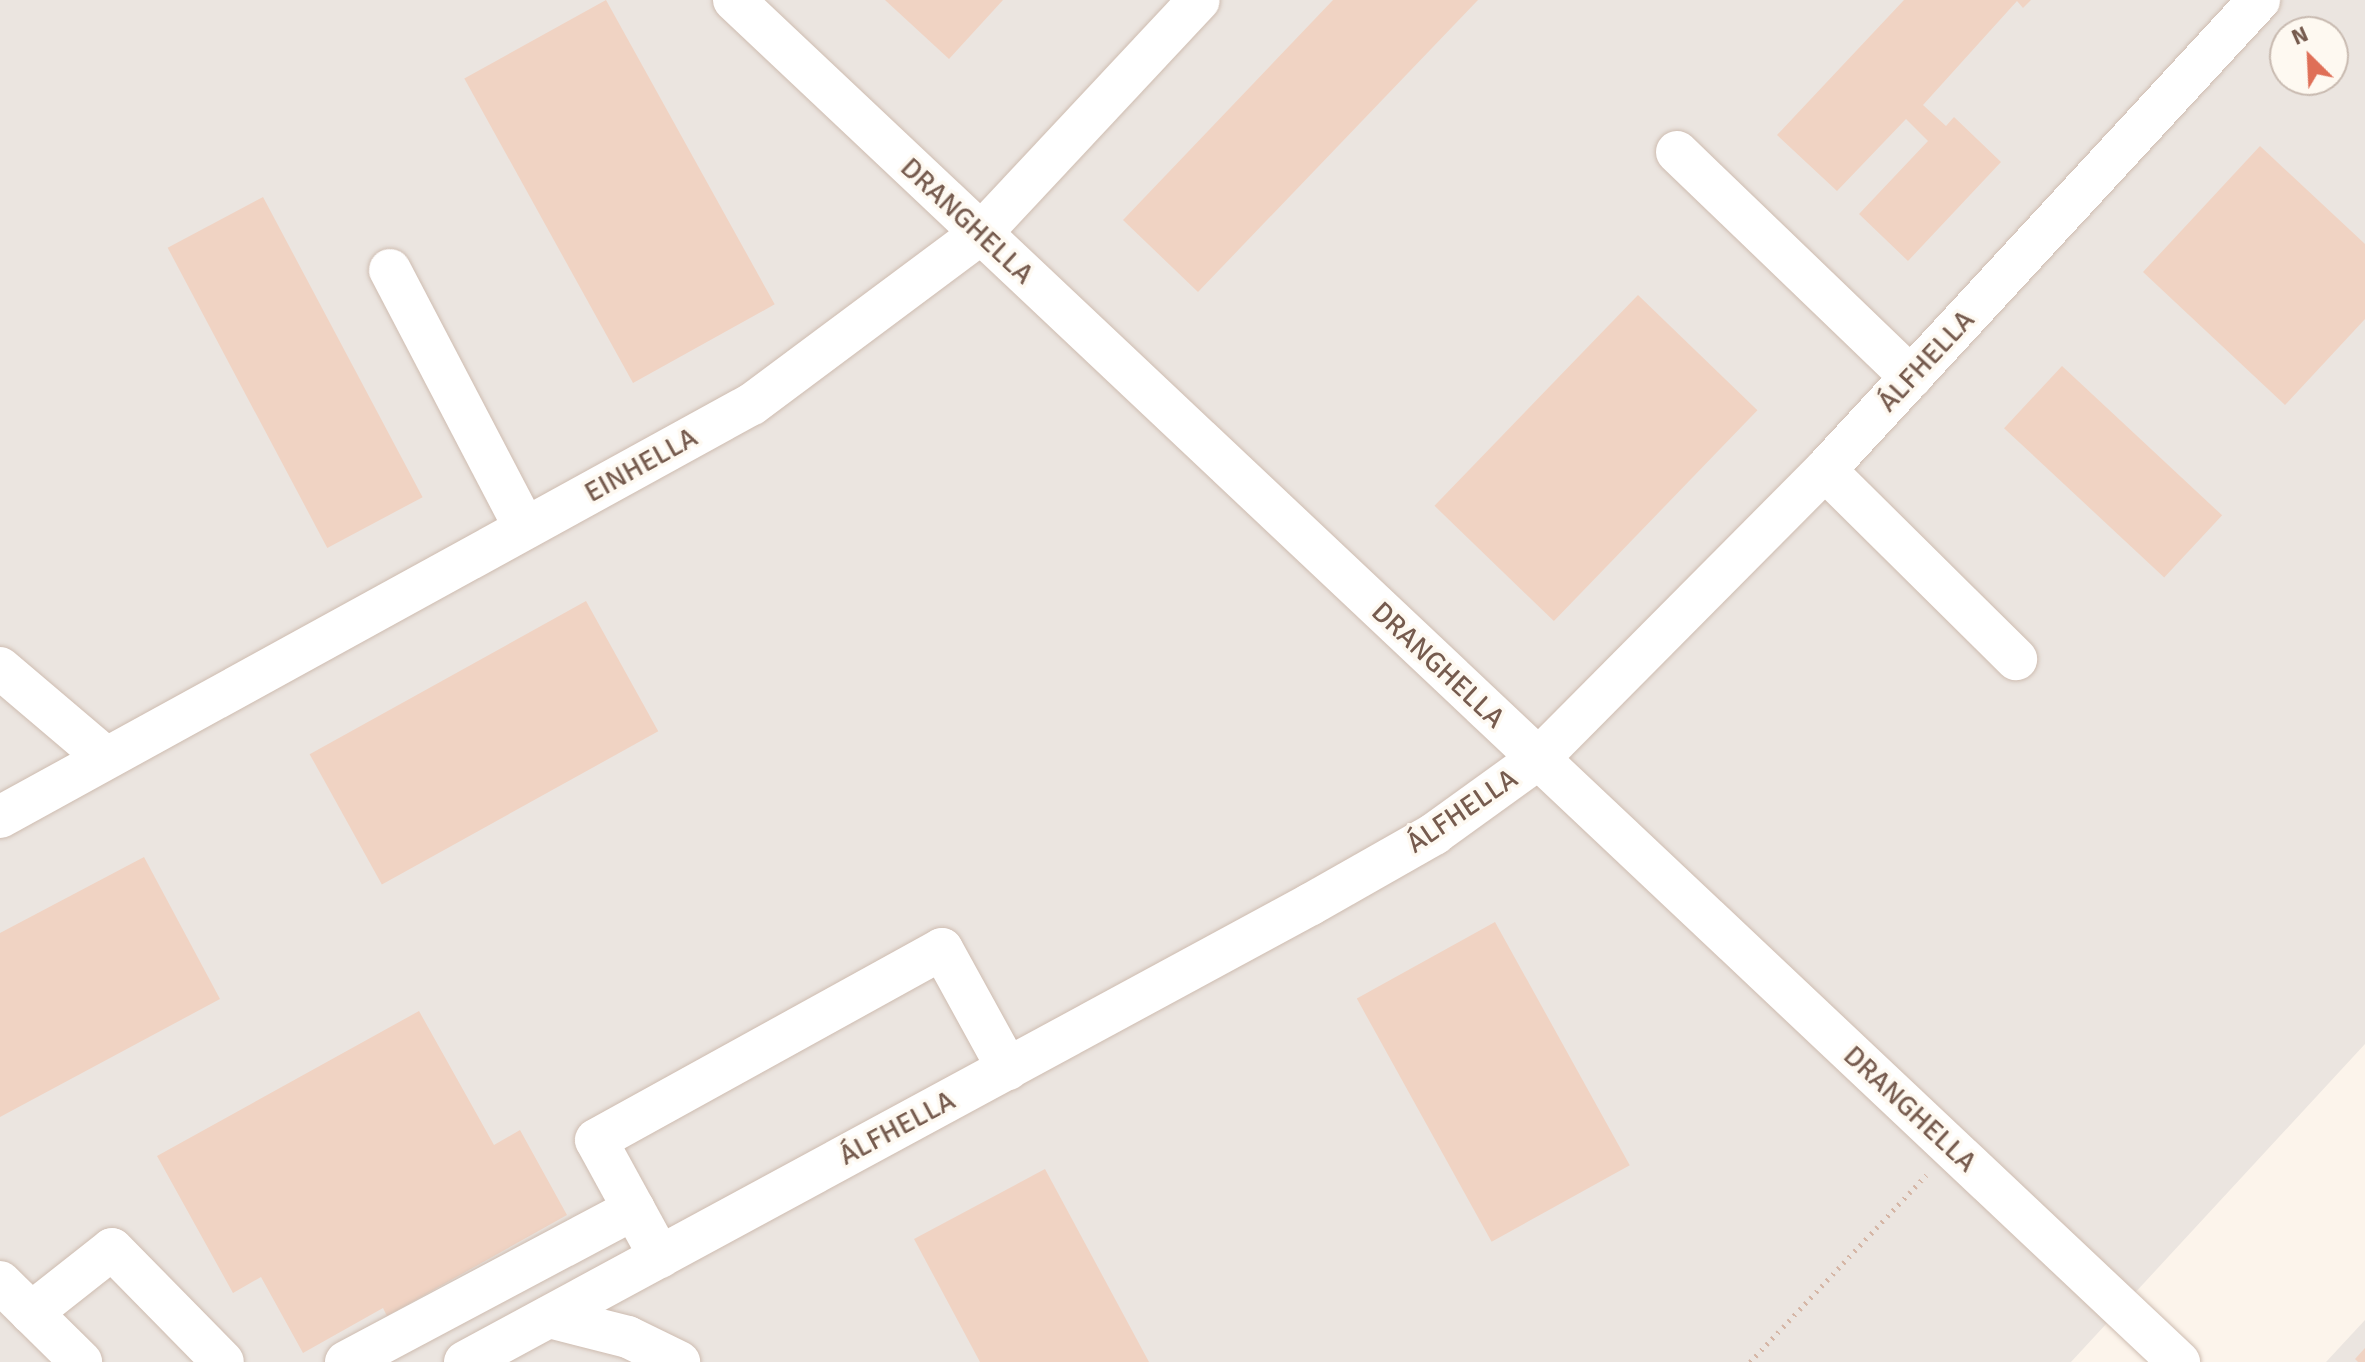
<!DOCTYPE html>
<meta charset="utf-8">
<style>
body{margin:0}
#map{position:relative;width:2365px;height:1362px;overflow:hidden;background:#fcf4eb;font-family:Signika,sans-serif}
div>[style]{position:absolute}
.industrial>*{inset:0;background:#ebe5e0}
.building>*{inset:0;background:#f0d3c3;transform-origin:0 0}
.path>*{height:5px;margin-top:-2.5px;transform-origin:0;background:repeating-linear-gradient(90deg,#d5b6a6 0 2px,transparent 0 8px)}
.roads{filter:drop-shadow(0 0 2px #cebcb0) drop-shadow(0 0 2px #cebcb0)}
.minor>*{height:42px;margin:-21px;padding:0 21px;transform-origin:21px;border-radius:21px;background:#fff}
span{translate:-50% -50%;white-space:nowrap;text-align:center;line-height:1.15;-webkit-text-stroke:7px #fef9f1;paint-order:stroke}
.street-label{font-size:28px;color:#765b4e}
.north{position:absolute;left:2269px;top:16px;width:80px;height:80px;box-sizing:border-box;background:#fef9f1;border:2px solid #c8bab0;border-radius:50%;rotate:336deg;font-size:22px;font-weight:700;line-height:32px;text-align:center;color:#765b4e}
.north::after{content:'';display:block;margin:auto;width:28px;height:36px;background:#df6f57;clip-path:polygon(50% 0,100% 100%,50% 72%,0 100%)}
</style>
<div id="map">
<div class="industrial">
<div style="clip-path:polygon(evenodd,0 0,2365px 0,2365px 1044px,2071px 1362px,0 1362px,0 0,2285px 32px,2333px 32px,2333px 80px,2285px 80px,2285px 32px)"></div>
<div style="clip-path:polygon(2365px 1320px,2365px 1362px,2326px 1362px)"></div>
</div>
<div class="building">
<div style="left:606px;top:0;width:348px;height:162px;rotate:61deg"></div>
<div style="clip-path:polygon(885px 0,1003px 0,949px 59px)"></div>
<div style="clip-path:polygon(1333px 0,1478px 0,1198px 292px,1123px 220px)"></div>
<div style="clip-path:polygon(1904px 0,2031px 0,2023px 8px,2017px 1px,1923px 105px,1946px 126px,1954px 117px,2001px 162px,1908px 261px,1859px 214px,1928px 141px,1906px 119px,1837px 191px,1777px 135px)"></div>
<div style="clip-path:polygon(2260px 146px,2365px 244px,2365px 319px,2285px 405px,2143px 272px)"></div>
<div style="left:263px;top:197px;width:340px;height:108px;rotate:62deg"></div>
<div style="left:1638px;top:295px;width:166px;height:293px;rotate:44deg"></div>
<div style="left:2062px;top:366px;width:219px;height:85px;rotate:43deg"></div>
<div style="left:586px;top:601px;width:149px;height:316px;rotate:61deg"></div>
<div style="clip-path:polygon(144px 857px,220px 999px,0 1117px,0 933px)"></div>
<div style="left:1495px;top:922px;width:278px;height:158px;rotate:61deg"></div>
<div style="clip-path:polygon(419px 1011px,494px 1145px,520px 1130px,567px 1215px,387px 1316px,383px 1308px,303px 1353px,261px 1277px,233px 1293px,157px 1156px)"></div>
<div style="clip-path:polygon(1045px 1169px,1149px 1362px,980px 1362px,914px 1239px)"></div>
<div style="clip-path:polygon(2365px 1348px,2365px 1362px,2358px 1362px,2355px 1359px)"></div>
</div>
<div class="path">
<div style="left:1750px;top:1362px;width:257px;rotate:-46.7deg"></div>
</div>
<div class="roads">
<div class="minor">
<div style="left:734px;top:0;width:1986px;rotate:43.31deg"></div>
<div style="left:1677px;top:152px;width:325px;rotate:43.9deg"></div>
<div style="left:390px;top:270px;width:291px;rotate:62.4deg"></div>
<div style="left:1825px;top:470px;width:269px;rotate:44.7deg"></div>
<div style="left:0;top:668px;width:139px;rotate:40.3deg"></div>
<div style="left:0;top:817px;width:858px;rotate:-28.78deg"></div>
<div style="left:752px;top:404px;width:284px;rotate:-36.7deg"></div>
<div style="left:980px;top:234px;width:320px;rotate:-46.9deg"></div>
<div style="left:660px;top:1257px;width:133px;rotate:-118.7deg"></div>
<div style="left:596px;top:1140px;width:395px;rotate:-28.9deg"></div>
<div style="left:942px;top:949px;width:137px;rotate:61.2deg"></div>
<div style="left:0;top:1282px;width:114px;rotate:44.6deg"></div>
<div style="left:31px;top:1313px;width:103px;rotate:-38.3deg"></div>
<div style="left:112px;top:1249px;width:158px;rotate:45.5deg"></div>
<div style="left:549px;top:1317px;width:81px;rotate:14.2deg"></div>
<div style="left:628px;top:1337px;width:57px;rotate:26.1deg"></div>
<div style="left:346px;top:1362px;width:326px;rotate:-28deg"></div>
<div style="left:465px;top:1362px;width:962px;rotate:-28.43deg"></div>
<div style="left:1311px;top:904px;width:142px;rotate:-29.6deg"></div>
<div style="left:1434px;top:834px;width:128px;rotate:-35.8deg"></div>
<div style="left:1538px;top:759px;width:407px;rotate:-45.2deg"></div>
<div style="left:1825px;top:470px;width:640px;rotate:-47.28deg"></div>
</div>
</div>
<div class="street-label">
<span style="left:967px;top:221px;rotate:43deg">DRANGHELLA</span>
<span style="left:1926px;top:361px;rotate:-47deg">ÁLFHELLA</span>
<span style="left:641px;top:465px;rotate:-29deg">EINHELLA</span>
<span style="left:1438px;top:665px;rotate:43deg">DRANGHELLA</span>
<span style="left:1462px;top:811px;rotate:-34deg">ÁLFHELLA</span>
<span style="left:1910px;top:1109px;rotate:43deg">DRANGHELLA</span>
<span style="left:897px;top:1128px;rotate:-28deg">ÁLFHELLA</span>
</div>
<div class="north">N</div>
</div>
